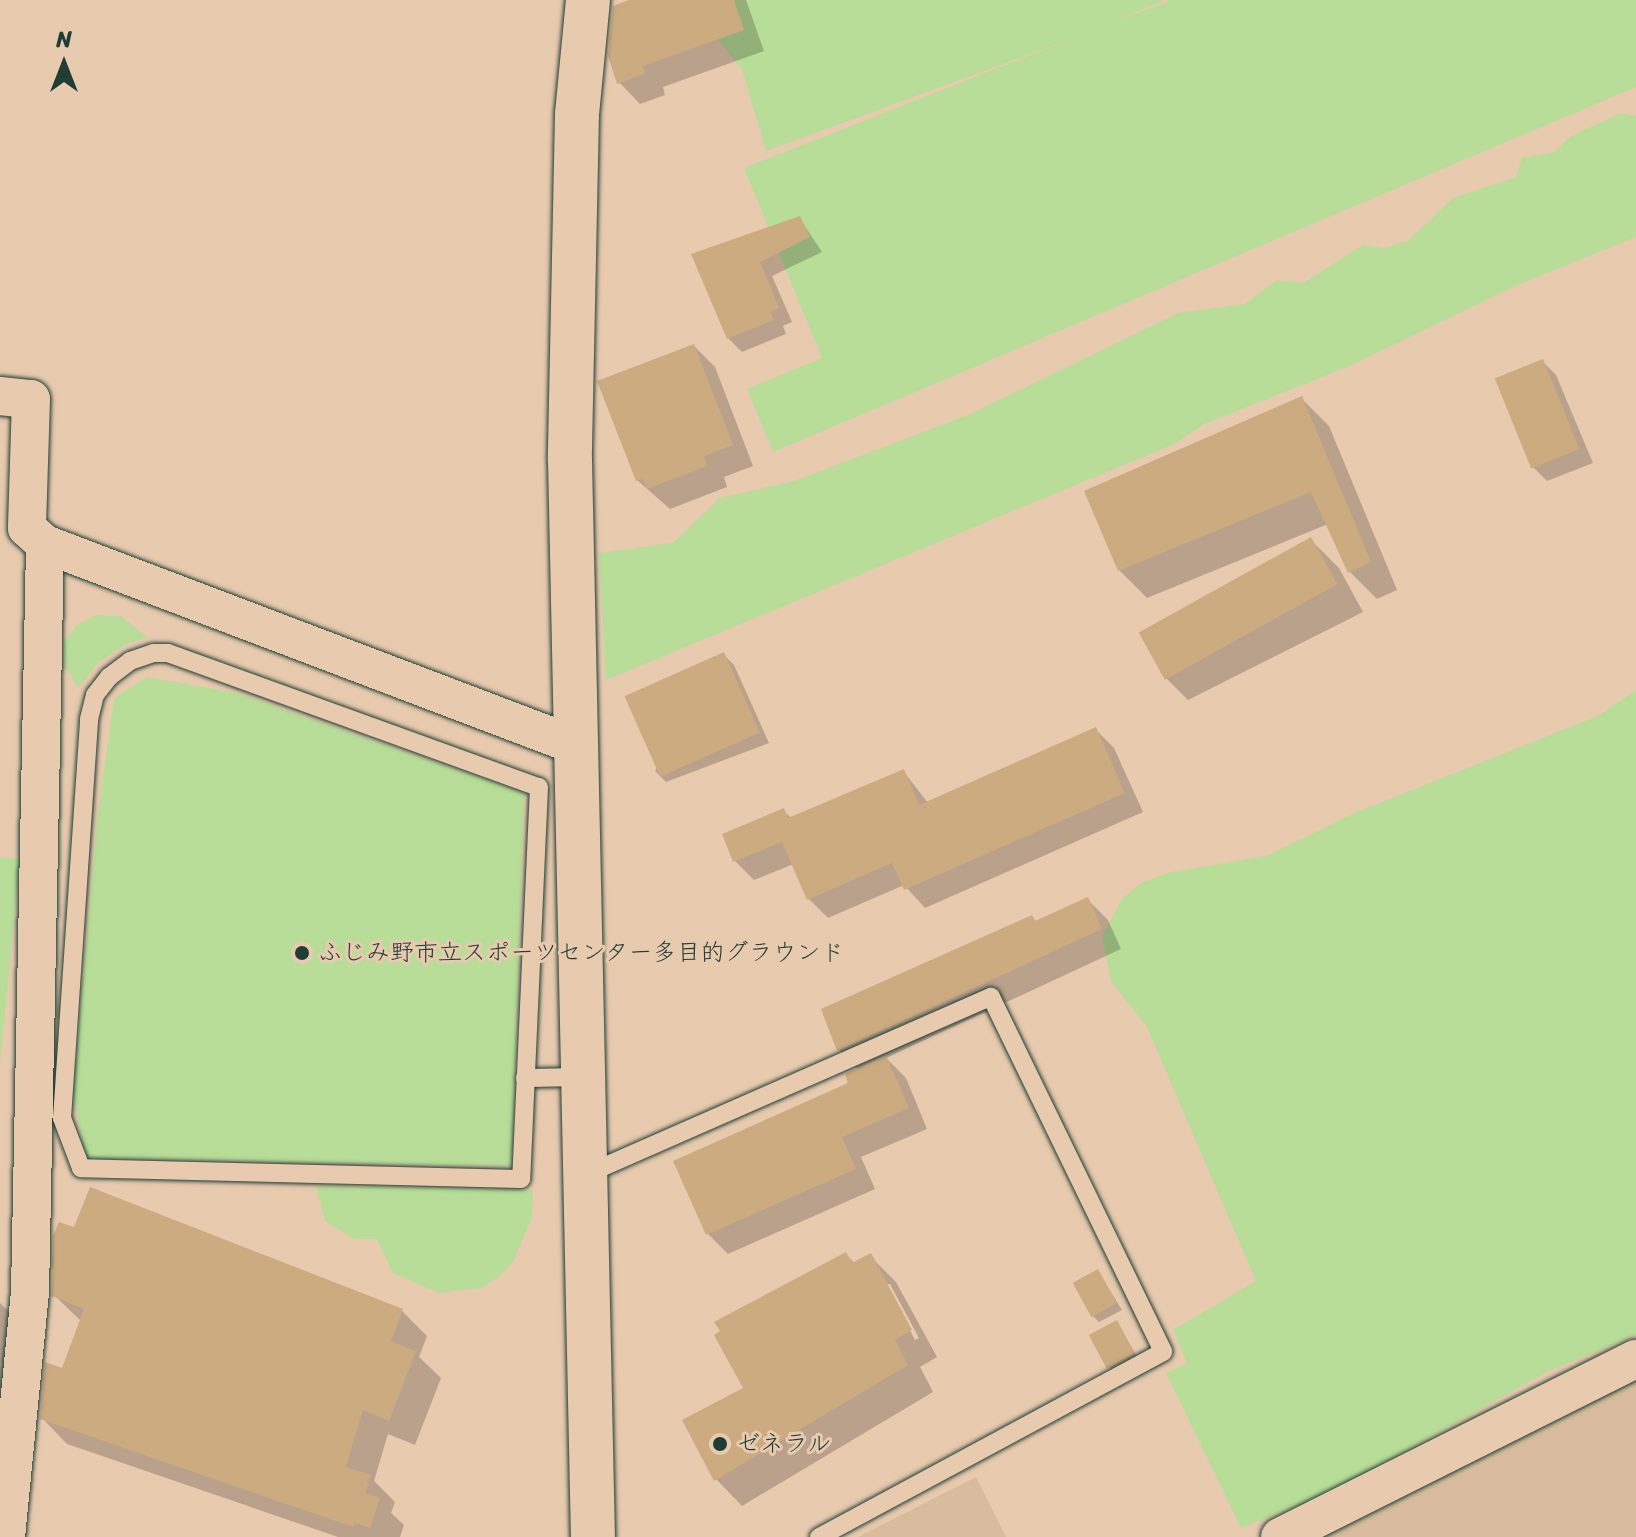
<!DOCTYPE html>
<meta charset="utf-8">
<style>
body{margin:0}
#map{position:relative;width:1636px;height:1537px;overflow:hidden;background:#e8caaf;font-family:Sriracha,"Klee One",sans-serif}
div>[style]{position:absolute}
.built>*{inset:0;background:#d8bc9d}
.green>*{inset:0;background:#b8dd98}
.shadow>*{inset:0;background:#0003}
.building>*{inset:0;background:#ccab80;transform-origin:0 0}
.roads{filter:drop-shadow(0 0 2px #1f3d34) drop-shadow(0 0 2px #1f3d34)}
.lane>*{height:18px;margin:-9px;padding:0 9px;transform-origin:9px;border-radius:9px;background:#e8caaf}
.street>*{height:38px;margin:-19px;padding:0 19px;transform-origin:19px;border-radius:19px;background:#e8caaf}
.secondary>*{height:44px;margin:-22px;padding:0 22px;transform-origin:22px;border-radius:22px;background:#e8caaf}
.dots>*{width:22px;height:22px;translate:-50% -50%;box-sizing:border-box;border:4px solid #e8caaf;border-radius:50%}
span{translate:-50% -50%;white-space:nowrap;text-align:center;line-height:1.15;-webkit-text-stroke:6px #e8caaf;paint-order:stroke}
.poi-label{font-size:24px;color:#1f3d34}
.left{translate:0 -50%;text-align:left}
.north{position:absolute;left:24px;top:24px;width:80px;height:80px;-webkit-text-stroke:6px #e8caaf;paint-order:stroke;rotate:0deg;font-size:22px;font-weight:700;line-height:32px;text-align:center;color:#1f3d34}
.north::after{content:'';display:block;margin:auto;width:28px;height:36px;background:#1f3d34;clip-path:polygon(50% 0,100% 100%,50% 72%,0 100%)}
</style>
<div id="map">
<div class="built">
<div style="clip-path:polygon(1636px 1375px,1636px 1537px,1320px 1537px)"></div>
<div style="clip-path:polygon(976px 1477px,1006px 1537px,858px 1537px)"></div>
</div>
<div class="green">
<div style="clip-path:polygon(717px 0,1163px 0,1117px 21px,1171px 0,1636px 0,1636px 87px,773px 452px,747px 389px,822px 358px,744px 168px,1079px 36px,766px 151px,742px 69px,719px 41px)"></div>
<div style="clip-path:polygon(1621px 113px,1636px 116px,1636px 237px,1522px 283px,1347px 367px,1204px 424px,1174px 444px,606px 680px,599px 553px,673px 543px,720px 498px,794px 481px,968px 415px,1178px 313px,1245px 304px,1277px 280px,1303px 283px,1363px 245px,1384px 248px,1408px 241px,1453px 198px,1516px 177px,1522px 158px,1554px 152px,1570px 137px)"></div>
<div style="clip-path:polygon(97px 615px,121px 616px,148px 638px,128px 643px,99px 662px,78px 688px,65px 666px,64px 643px,77px 625px)"></div>
<div style="clip-path:polygon(147px 677px,237px 693px,524px 793px,512px 1166px,86px 1158px,73px 1095px,98px 812px,114px 698px)"></div>
<div style="clip-path:polygon(1636px 690px,1636px 1335px,1545px 1373px,1326px 1495px,1241px 1528px,1166px 1373px,1187px 1363px,1173px 1330px,1256px 1281px,1147px 1027px,1111px 981px,1102px 937px,1121px 900px,1141px 883px,1171px 872px,1266px 856px,1357px 812px,1598px 716px)"></div>
<div style="clip-path:polygon(0 857px,20px 859px,0 1064px)"></div>
<div style="clip-path:polygon(316px 1186px,533px 1190px,532px 1217px,513px 1262px,498px 1277px,481px 1288px,439px 1293px,393px 1273px,377px 1239px,354px 1239px,325px 1221px)"></div>
</div>
<div class="shadow">
<div style="clip-path:polygon(635px 0,746px 0,764px 51px,663px 87px,665px 95px,640px 104px,619px 82px)"></div>
<div style="clip-path:polygon(800px 219px,822px 252px,772px 276px,792px 322px,783px 326px,786px 334px,742px 352px,728px 338px,693px 255px)"></div>
<div style="clip-path:polygon(694px 346px,715px 367px,753px 466px,724px 477px,727px 487px,670px 509px,637px 480px)"></div>
<div style="clip-path:polygon(1542px 361px,1556px 375px,1593px 463px,1547px 481px,1533px 467px)"></div>
<div style="clip-path:polygon(1301px 398px,1329px 426px,1397px 590px,1377px 599px,1349px 571px,1328px 524px,1147px 598px,1119px 570px)"></div>
<div style="clip-path:polygon(1311px 540px,1339px 568px,1363px 612px,1188px 700px,1160px 672px)"></div>
<div style="clip-path:polygon(723px 654px,734px 665px,769px 743px,666px 782px,655px 771px)"></div>
<div style="clip-path:polygon(1095px 729px,1114px 748px,1143px 812px,925px 908px,904px 885px,828px 918px,809px 899px,794px 864px,754px 880px,735px 861px,783px 810px,792px 819px,904px 772px,928px 803px)"></div>
<div style="clip-path:polygon(1088px 900px,1108px 920px,1121px 949px,886px 1058px,906px 1078px,927px 1129px,861px 1157px,875px 1189px,728px 1254px,708px 1234px,859px 1070px,839px 1050px,824px 1010px,1032px 917px,1037px 922px)"></div>
<div style="clip-path:polygon(evenodd,846px 1254px,855px 1264px,870px 1256px,896px 1282px,937px 1357px,920px 1367px,933px 1392px,742px 1506px,716px 1479px,746px 1389px,846px 1254px,885px 1284px,890px 1284px,919px 1338px,915px 1340px,885px 1284px)"></div>
<div style="clip-path:polygon(1098px 1271px,1122px 1310px,1099px 1322px,1092px 1315px)"></div>
<div style="clip-path:polygon(54px 1295px,402px 1311px,427px 1336px,419px 1357px,441px 1378px,415px 1445px,388px 1434px,374px 1481px,395px 1502px,391px 1513px,404px 1525px,400px 1537px,338px 1537px,67px 1444px,42px 1418px,82px 1322px)"></div>
<div style="clip-path:polygon(0 1303px,11px 1314px,0 1504px)"></div>
<div style="clip-path:polygon(1116px 1322px,1140px 1361px,1115px 1374px,1109px 1367px)"></div>
</div>
<div class="building">
<div style="clip-path:polygon(629px 0,734px 0,744px 30px,643px 66px,645px 74px,617px 84px,608px 56px,613px 6px)"></div>
<div style="clip-path:polygon(800px 216px,810px 237px,760px 262px,779px 308px,770px 312px,774px 320px,727px 339px,691px 254px)"></div>
<div style="clip-path:polygon(694px 344px,733px 445px,704px 456px,707px 466px,647px 489px,643px 479px,636px 481px,597px 381px)"></div>
<div style="left:1543px;top:359px;width:97px;height:52px;rotate:68deg"></div>
<div style="clip-path:polygon(1302px 396px,1371px 562px,1348px 573px,1311px 492px,1118px 571px,1084px 491px)"></div>
<div style="left:1311px;top:537px;width:54px;height:197px;rotate:61deg"></div>
<div style="left:724px;top:652px;width:88px;height:109px;rotate:66deg"></div>
<div style="clip-path:polygon(1096px 727px,1125px 793px,904px 890px,892px 863px,807px 900px,782px 842px,733px 862px,722px 834px,784px 808px,788px 818px,904px 769px,919px 805px)"></div>
<div style="clip-path:polygon(1088px 897px,1102px 929px,837px 1051px,821px 1009px,1032px 915px,1035px 921px)"></div>
<div style="clip-path:polygon(886px 1056px,909px 1108px,842px 1137px,856px 1169px,706px 1235px,673px 1161px,848px 1083px,845px 1074px)"></div>
<div style="clip-path:polygon(90px 1187px,403px 1309px,391px 1341px,416px 1351px,389px 1421px,363px 1410px,346px 1467px,371px 1475px,365px 1493px,380px 1498px,370px 1528px,355px 1523px,353px 1527px,40px 1419px,45px 1362px,62px 1368px,84px 1309px,52px 1296px,53px 1236px,59px 1222px,74px 1227px)"></div>
<div style="clip-path:polygon(846px 1252px,852px 1263px,871px 1253px,912px 1330px,895px 1340px,908px 1365px,714px 1481px,682px 1420px,743px 1388px,714px 1335px,720px 1331px,714px 1322px)"></div>
<div style="left:1098px;top:1269px;width:39px;height:29px;rotate:61deg"></div>
<div style="left:1117px;top:1320px;width:38px;height:32px;rotate:62deg"></div>
</div>
<div class="roads">
<div class="lane">
<div style="left:153px;top:653px;width:15px"></div>
<div style="left:168px;top:653px;width:394px;rotate:19.9deg"></div>
<div style="left:539px;top:787px;width:392px;rotate:92.6deg"></div>
<div style="left:521px;top:1179px;width:440px;rotate:-178.6deg"></div>
<div style="left:81px;top:1168px;width:53px;rotate:-110.8deg"></div>
<div style="left:62px;top:1118px;width:400px;rotate:-86.1deg"></div>
<div style="left:89px;top:719px;width:25px;rotate:-76deg"></div>
<div style="left:95px;top:695px;width:23px;rotate:-52deg"></div>
<div style="left:109px;top:677px;width:26px;rotate:-37deg"></div>
<div style="left:130px;top:661px;width:24px;rotate:-19deg"></div>
<div style="left:525px;top:1078px;width:58px;rotate:-1deg"></div>
<div style="left:587px;top:1174px;width:441px;rotate:-23.7deg"></div>
<div style="left:991px;top:997px;width:394px;rotate:64.1deg"></div>
<div style="left:1163px;top:1352px;width:391px;rotate:151.7deg"></div>
</div>
<div class="street">
<div style="left:0;top:396px;width:31px;rotate:6deg"></div>
<div style="left:31px;top:399px;width:129px;rotate:91.8deg"></div>
<div style="left:27px;top:528px;width:24px;rotate:42deg"></div>
<div style="left:45px;top:544px;width:569px;rotate:20.79deg"></div>
<div style="left:6px;top:1537px;width:245px;rotate:-84.4deg"></div>
<div style="left:30px;top:1293px;width:749px;rotate:-88.85deg"></div>
<div style="left:1280px;top:1537px;width:398px;rotate:-26.6deg"></div>
</div>
<div class="secondary">
<div style="left:588px;top:0;width:115px;rotate:95.5deg"></div>
<div style="left:577px;top:114px;width:346px;rotate:91.2deg"></div>
<div style="left:570px;top:460px;width:1077px;rotate:88.78deg"></div>
</div>
</div>
<div class="dots">
<div style="left:302px;top:953px;background:#1f3d34"></div>
<div style="left:720px;top:1444px;background:#1f3d34"></div>
</div>
<div class="poi-label">
<span class="left" style="left:318px;top:953px">ふじみ野市⽴スポーツセンター多⽬的グラウンド</span>
<span class="left" style="left:736px;top:1444px">ゼネラル</span>
</div>
<div class="north">N</div>
</div>
